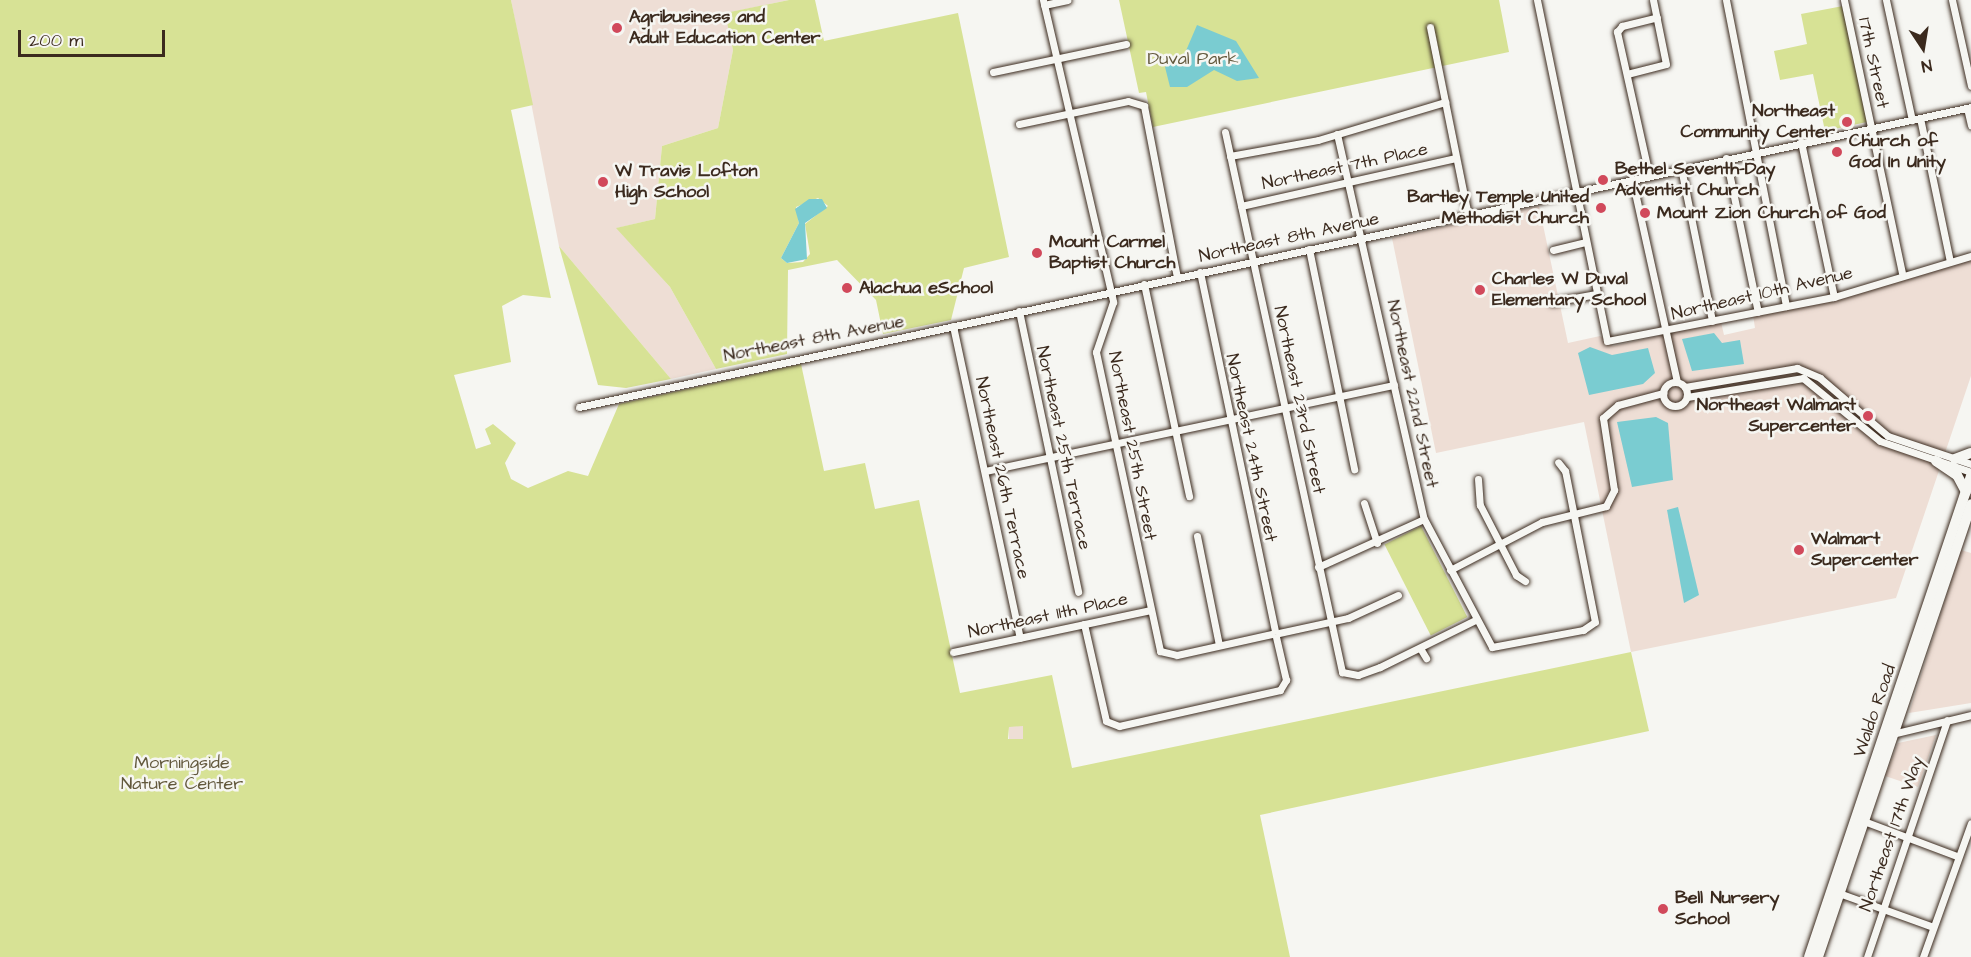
<!DOCTYPE html>
<style>
body{margin:0}
#map{position:relative;width:1971px;height:957px;overflow:hidden;background:#f6f6f2;font-family:"Architects Daughter",sans-serif}
div>[style]{position:absolute}
.built>*{inset:0;background:#eeded5;transform-origin:0 0}
.green>*{inset:0;background:#d7e295;transform-origin:0 0}
.water>*{inset:0;background:#7accd1}
.roads{filter:drop-shadow(0 0 2px #3b2a1e) drop-shadow(0 0 2px #3b2a1e)}
.minor>*{height:7px;margin:-3.5px;padding:0 3.5px;transform-origin:3.5px;border-radius:3.5px;background:#f6f6f2}
.minor>.ring{margin:-3.5px;padding:0;box-sizing:content-box;background:none;border:7px solid #f6f6f2;border-radius:50%}
.highway>*{height:10px;margin:-5px;padding:0 5px;transform-origin:5px;border-radius:5px;background:#f6f6f2}
.dots>*{width:16px;height:16px;translate:-50% -50%;box-sizing:border-box;border:3px solid #f6f6f2;border-radius:50%}
span{translate:-50% -50%;white-space:nowrap;text-align:center;line-height:1.15;-webkit-text-stroke:5px #f6f6f2;paint-order:stroke}
.poi-label{font-size:18px;color:#3b2a1e;font-weight:700}
.left{translate:0 -50%;text-align:left}
.right{translate:-100% -50%;text-align:right}
.park-label{font-size:18px;color:#62583c}
.street-label{font-size:18px;color:#3b2a1e}
.north{position:absolute;left:1893px;top:18px;width:60px;height:60px;-webkit-text-stroke:4px #f6f6f2;paint-order:stroke;rotate:168deg;font-size:16px;font-weight:700;line-height:24px;text-align:center;color:#3b2a1e}
.north::after{content:'';display:block;margin:auto;width:21px;height:27px;background:#3b2a1e;clip-path:polygon(50% 0,100% 100%,50% 72%,0 100%)}
.scale{position:absolute;left:18px;top:30px;width:147px;height:27px;box-sizing:border-box;border:3px solid #3b2a1e;border-top:0;padding-left:8px;font-size:18px;line-height:21px;white-space:nowrap;color:#3b2a1e;-webkit-text-stroke:4px #f6f6f2;paint-order:stroke}
</style>
<div id="map">
<div class="built">
<div style="clip-path:polygon(511px 0,789px 0,726px 13px,733px 50px,718px 128px,662px 146px,655px 219px,617px 228px,670px 287px,716px 369px,671px 379px,559px 246px)"></div>
<div style="clip-path:polygon(1539px 206px,1568px 343px,1600px 336px,1613px 346px,1721px 322px,1724px 335px,1755px 328px,1753px 315px,1971px 259px,1971px 376px,1896px 598px,1631px 652px,1584px 422px,1436px 453px,1392px 238px)"></div>
<div style="clip-path:polygon(1961px 550px,1971px 553px,1971px 703px,1909px 713px)"></div>
<div style="left:1009px;top:726px;width:14px;height:13px"></div>
<div style="clip-path:polygon(1936px 735px,1918px 787px,1885px 776px,1898px 743px)"></div>
</div>
<div class="green">
<div style="clip-path:polygon(evenodd,0 0,511px 0,533px 105px,511px 110px,551px 298px,523px 295px,502px 306px,511px 362px,454px 375px,476px 449px,491px 444px,485px 429px,493px 424px,516px 443px,505px 463px,511px 479px,528px 488px,568px 471px,588px 476px,619px 404px,801px 364px,824px 471px,865px 463px,875px 509px,919px 500px,960px 693px,1052px 675px,1072px 768px,1631px 652px,1649px 731px,1260px 815px,1290px 957px,0 957px,0 0,1023px 726px,1023px 739px,1008px 739px,1009px 727px,1023px 726px)"></div>
<div style="clip-path:polygon(evenodd,789px 0,815px 0,824px 41px,958px 13px,1009px 257px,964px 268px,951px 320px,883px 334px,876px 300px,837px 260px,788px 270px,787px 354px,716px 369px,670px 287px,616px 228px,655px 219px,662px 146px,718px 128px,733px 50px,725px 13px,789px 0,818px 198px,828px 206px,805px 224px,810px 254px,803px 262px,787px 263px,781px 258px,799px 223px,796px 207px,818px 198px)"></div>
<div style="clip-path:polygon(1119px 0,1499px 0,1509px 52px,1153px 127px,1146px 92px,1139px 93px)"></div>
<div style="clip-path:polygon(1843px 6px,1867px 122px,1825px 131px,1813px 74px,1780px 80px,1774px 51px,1807px 44px,1801px 14px)"></div>
<div style="clip-path:polygon(559px 246px,671px 379px,626px 388px,598px 385px)"></div>
<div style="left:1421px;top:526px;width:102px;height:41px;rotate:63deg"></div>
</div>
<div class="water">
<div style="clip-path:polygon(1197px 25px,1236px 41px,1259px 78px,1237px 81px,1214px 70px,1187px 87px,1170px 87px,1165px 67px,1185px 53px)"></div>
<div style="clip-path:polygon(809px 199px,822px 199px,827px 208px,805px 223px,807px 259px,787px 263px,781px 258px,799px 223px,795px 209px)"></div>
<div style="clip-path:polygon(1714px 333px,1722px 343px,1740px 340px,1744px 364px,1692px 371px,1682px 339px)"></div>
<div style="clip-path:polygon(1590px 347px,1612px 355px,1648px 348px,1655px 373px,1643px 384px,1589px 395px,1578px 353px)"></div>
<div style="clip-path:polygon(1656px 417px,1668px 423px,1673px 480px,1632px 487px,1617px 422px)"></div>
<div style="clip-path:polygon(1678px 507px,1699px 595px,1684px 603px,1667px 510px)"></div>
</div>
<div class="roads">
<div class="minor">
<div style="left:1043px;top:0;width:310px;rotate:76.9deg"></div>
<div style="left:1113px;top:302px;width:53px;rotate:108.8deg"></div>
<div style="left:1096px;top:352px;width:306px;rotate:77.9deg"></div>
<div style="left:1160px;top:651px;width:17px;rotate:13deg"></div>
<div style="left:1177px;top:655px;width:97px;rotate:-12.5deg"></div>
<div style="left:1537px;top:0;width:348px;rotate:78.4deg"></div>
<div style="left:1607px;top:341px;width:231px;rotate:-11deg"></div>
<div style="left:1834px;top:297px;width:143px;rotate:-16.7deg"></div>
<div style="left:1726px;top:0;width:312px;rotate:78.9deg"></div>
<div style="left:1844px;top:0;width:279px;rotate:78deg"></div>
<div style="left:1886px;top:0;width:123px;rotate:77.8deg"></div>
<div style="left:1952px;top:0;width:88px;rotate:77.5deg"></div>
<div style="left:1044px;top:5px;width:24px;rotate:-12deg"></div>
<div style="left:1430px;top:27px;width:193px;rotate:78.6deg"></div>
<div style="left:993px;top:72px;width:136px;rotate:-11.9deg"></div>
<div style="left:1627px;top:74px;width:40px;rotate:-14.4deg"></div>
<div style="left:1666px;top:64px;width:65px;rotate:-101.5deg"></div>
<div style="left:1967px;top:108px;width:18px;rotate:77deg"></div>
<div style="left:1920px;top:118px;width:146px;rotate:78.2deg"></div>
<div style="left:1019px;top:124px;width:111px;rotate:-11.9deg"></div>
<div style="left:1128px;top:101px;width:17px;rotate:17deg"></div>
<div style="left:1144px;top:106px;width:174px;rotate:79.1deg"></div>
<div style="left:1225px;top:132px;width:553px;rotate:77.77deg"></div>
<div style="left:1342px;top:672px;width:16px;rotate:11deg"></div>
<div style="left:1358px;top:675px;width:23px;rotate:-20deg"></div>
<div style="left:1380px;top:667px;width:106px;rotate:-26.3deg"></div>
<div style="left:1337px;top:134px;width:395px;rotate:77.3deg"></div>
<div style="left:1424px;top:519px;width:145px;rotate:62deg"></div>
<div style="left:1492px;top:647px;width:93px;rotate:-10.6deg"></div>
<div style="left:1583px;top:630px;width:14px;rotate:-34deg"></div>
<div style="left:1595px;top:622px;width:154px;rotate:-101.2deg"></div>
<div style="left:1565px;top:471px;width:11px;rotate:-128deg"></div>
<div style="left:1801px;top:142px;width:158px;rotate:78deg"></div>
<div style="left:1230px;top:156px;width:89px;rotate:-10.3deg"></div>
<div style="left:1318px;top:140px;width:133px;rotate:-16.7deg"></div>
<div style="left:1726px;top:158px;width:157px;rotate:78.3deg"></div>
<div style="left:1681px;top:168px;width:156px;rotate:78.5deg"></div>
<div style="left:1649px;top:175px;width:147px;rotate:-102.6deg"></div>
<div style="left:1617px;top:32px;width:8px;rotate:-50deg"></div>
<div style="left:1622px;top:26px;width:36px;rotate:-14deg"></div>
<div style="left:1632px;top:179px;width:208px;rotate:77.5deg"></div>
<div style="left:1241px;top:206px;width:220px;rotate:-12.6deg"></div>
<div style="left:1309px;top:249px;width:225px;rotate:78.4deg"></div>
<div style="left:1553px;top:250px;width:34px;rotate:-14deg"></div>
<div style="left:1200px;top:272px;width:366px;rotate:78.2deg"></div>
<div style="left:1144px;top:284px;width:217px;rotate:78deg"></div>
<div style="left:1552px;top:302px;width:45px;rotate:-10.3deg"></div>
<div style="left:1019px;top:311px;width:287px;rotate:78.1deg"></div>
<div style="left:953px;top:326px;width:319px;rotate:77.9deg"></div>
<div class="ring" style="left:1663px;top:382px;width:17px;height:17px"></div>
<div style="left:1685px;top:387px;width:114px;rotate:-9.6deg"></div>
<div style="left:1797px;top:368px;width:25px;rotate:23deg"></div>
<div style="left:1820px;top:378px;width:89px;rotate:40.5deg"></div>
<div style="left:1888px;top:436px;width:88px;rotate:18.6deg"></div>
<div style="left:1687px;top:397px;width:118px;rotate:-9.3deg"></div>
<div style="left:1803px;top:378px;width:99px;rotate:39.3deg"></div>
<div style="left:1880px;top:441px;width:96px;rotate:18.8deg"></div>
<div style="left:579px;top:407px;width:1424px;rotate:-12.16deg"></div>
<div style="left:985px;top:471px;width:418px;rotate:-11.9deg"></div>
<div style="left:1478px;top:479px;width:26px;rotate:86deg"></div>
<div style="left:1480px;top:505px;width:79px;rotate:62.8deg"></div>
<div style="left:1516px;top:575px;width:11px;rotate:34deg"></div>
<div style="left:1364px;top:503px;width:42px;rotate:72deg"></div>
<div style="left:1197px;top:536px;width:111px;rotate:78.6deg"></div>
<div style="left:1318px;top:567px;width:116px;rotate:-24.4deg"></div>
<div style="left:1450px;top:570px;width:104px;rotate:-27.6deg"></div>
<div style="left:1542px;top:522px;width:66px;rotate:-14deg"></div>
<div style="left:1606px;top:506px;width:18px;rotate:-63deg"></div>
<div style="left:1614px;top:490px;width:73px;rotate:-98.7deg"></div>
<div style="left:1603px;top:418px;width:20px;rotate:-41deg"></div>
<div style="left:1618px;top:405px;width:47px;rotate:-14.9deg"></div>
<div style="left:1084px;top:624px;width:99px;rotate:77.2deg"></div>
<div style="left:1106px;top:721px;width:14px;rotate:21deg"></div>
<div style="left:1119px;top:726px;width:165px;rotate:-12.6deg"></div>
<div style="left:1280px;top:690px;width:12px;rotate:-59deg"></div>
<div style="left:1286px;top:680px;width:44px;rotate:-103.1deg"></div>
<div style="left:1279px;top:633px;width:71px;rotate:-12.3deg"></div>
<div style="left:1348px;top:618px;width:55px;rotate:-24.7deg"></div>
<div style="left:1420px;top:648px;width:12px;rotate:59deg"></div>
<div style="left:953px;top:652px;width:201px;rotate:-12deg"></div>
<div style="left:1892px;top:734px;width:81px;rotate:-13.5deg"></div>
<div style="left:1861px;top:820px;width:103px;rotate:20.6deg"></div>
<div style="left:1836px;top:892px;width:103px;rotate:19.8deg"></div>
<div style="left:1867px;top:957px;width:250px;rotate:-71.3deg"></div>
<div style="left:1923px;top:957px;width:142px;rotate:-70.3deg"></div>
</div>
<div class="highway">
<div style="left:1955px;top:459px;width:17px;rotate:-21deg"></div>
<div style="left:1936px;top:461px;width:25px;rotate:34deg"></div>
<div style="left:1957px;top:475px;width:19px;rotate:62deg"></div>
<div style="left:1809px;top:957px;width:508px;rotate:-71.39deg"></div>
<div style="left:1818px;top:957px;width:478px;rotate:-71.3deg"></div>
</div>
</div>
<div class="dots">
<div style="left:617px;top:28px;background:#d1495b"></div>
<div style="left:1847px;top:122px;background:#d1495b"></div>
<div style="left:1837px;top:152px;background:#d1495b"></div>
<div style="left:1603px;top:180px;background:#d1495b"></div>
<div style="left:603px;top:182px;background:#d1495b"></div>
<div style="left:1601px;top:208px;background:#d1495b"></div>
<div style="left:1645px;top:213px;background:#d1495b"></div>
<div style="left:1037px;top:253px;background:#d1495b"></div>
<div style="left:847px;top:288px;background:#d1495b"></div>
<div style="left:1480px;top:290px;background:#d1495b"></div>
<div style="left:1868px;top:416px;background:#d1495b"></div>
<div style="left:1799px;top:550px;background:#d1495b"></div>
<div style="left:1663px;top:909px;background:#d1495b"></div>
</div>
<div class="poi-label">
<span class="left" style="left:629px;top:28px">Agribusiness and<br>Adult Education Center</span>
<span class="right" style="left:1835px;top:122px">Northeast<br>Community Center</span>
<span class="left" style="left:1849px;top:152px">Church of<br>God In Unity</span>
<span class="left" style="left:1615px;top:180px">Bethel Seventh-Day<br>Adventist Church</span>
<span class="left" style="left:615px;top:182px">W Travis Lofton<br>High School</span>
<span class="right" style="left:1589px;top:208px">Bartley Temple United<br>Methodist Church</span>
<span class="left" style="left:1657px;top:213px">Mount Zion Church of God</span>
<span class="left" style="left:1049px;top:253px">Mount Carmel<br>Baptist Church</span>
<span class="left" style="left:1492px;top:290px">Charles W Duval<br>Elementary School</span>
<span class="left" style="left:859px;top:288px">Alachua eSchool</span>
<span class="right" style="left:1856px;top:416px">Northeast Walmart<br>Supercenter</span>
<span class="left" style="left:1811px;top:550px">Walmart<br>Supercenter</span>
<span class="left" style="left:1675px;top:909px">Bell Nursery<br>School</span>
</div>
<div class="park-label">
<span style="left:1193px;top:59px">Duval Park</span>
<span style="left:182px;top:774px">Morningside<br>Nature Center</span>
</div>
<div class="street-label">
<span style="left:1873px;top:63px;rotate:78deg">17th Street</span>
<span style="left:1345px;top:167px;rotate:-12deg">Northeast 7th Place</span>
<span style="left:1289px;top:238px;rotate:-12deg">Northeast 8th Avenue</span>
<span style="left:1762px;top:294px;rotate:-13deg">Northeast 10th Avenue</span>
<span style="left:814px;top:339px;rotate:-11deg">Northeast 8th Avenue</span>
<span style="left:1412px;top:394px;rotate:78deg">Northeast 22nd Street</span>
<span style="left:1299px;top:400px;rotate:78deg">Northeast 23rd Street</span>
<span style="left:1132px;top:446px;rotate:79deg">Northeast 25th Street</span>
<span style="left:1063px;top:448px;rotate:78deg">Northeast 25th Terrace</span>
<span style="left:1251px;top:448px;rotate:78deg">Northeast 24th Street</span>
<span style="left:1002px;top:478px;rotate:78deg">Northeast 26th Terrace</span>
<span style="left:1048px;top:616px;rotate:-12deg">Northeast 11th Place</span>
<span style="left:1875px;top:711px;rotate:-71deg">Waldo Road</span>
<span style="left:1892px;top:834px;rotate:-71deg">Northeast 17th Way</span>
</div>
<div class="north">N</div>
<div class="scale">200 m</div>
</div>
